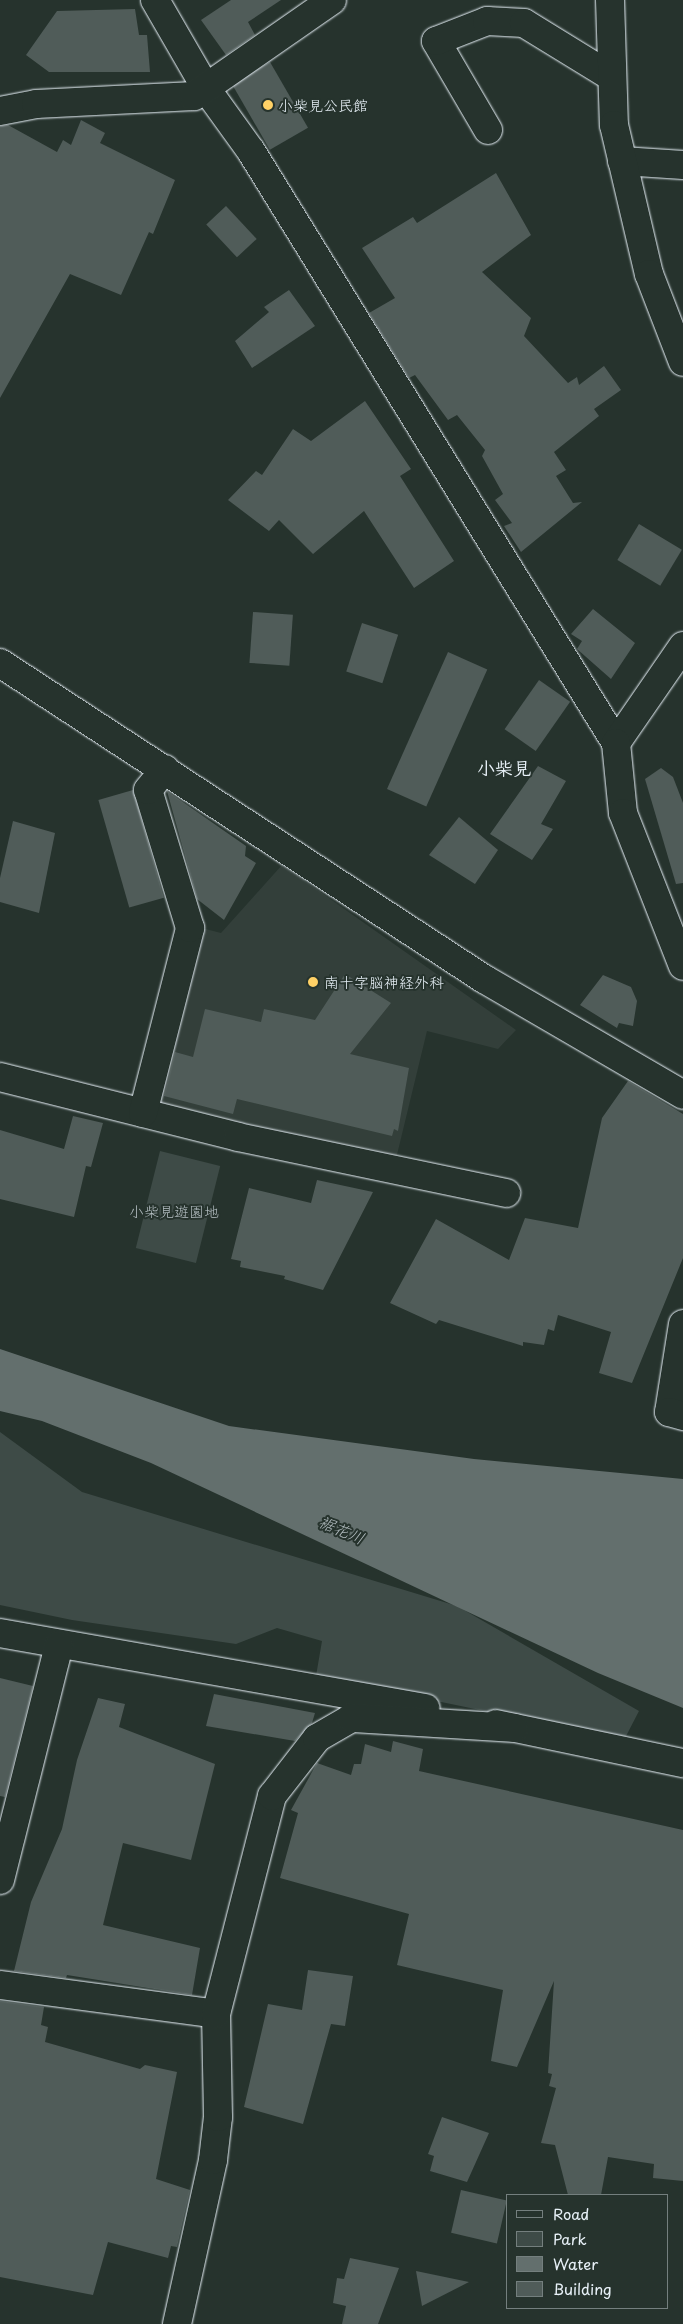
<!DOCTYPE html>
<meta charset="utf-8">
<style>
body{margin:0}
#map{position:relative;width:683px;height:2324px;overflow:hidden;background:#26332d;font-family:"Playpen Sans","Klee One",sans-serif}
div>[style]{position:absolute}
.built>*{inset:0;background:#333f3a}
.green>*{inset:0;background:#3e4b47;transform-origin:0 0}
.water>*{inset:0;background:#636f6d}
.building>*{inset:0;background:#505c59;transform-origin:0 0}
.roads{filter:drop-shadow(0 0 1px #e8f1f8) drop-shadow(0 0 1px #e8f1f8)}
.street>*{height:28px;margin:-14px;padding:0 14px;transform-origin:14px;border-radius:14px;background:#26332d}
.secondary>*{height:28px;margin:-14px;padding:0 14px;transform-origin:14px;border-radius:14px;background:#26332d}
.dots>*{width:14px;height:14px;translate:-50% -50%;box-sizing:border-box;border:2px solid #26332d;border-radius:50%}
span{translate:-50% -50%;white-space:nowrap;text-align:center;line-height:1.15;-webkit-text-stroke:4px #26332d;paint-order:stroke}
.poi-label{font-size:15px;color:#e8f1f8}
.left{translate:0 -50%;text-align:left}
.park-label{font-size:15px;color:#b5bfc3}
.water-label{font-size:16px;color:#b3bdc0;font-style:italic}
.quarter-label{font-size:18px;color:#e8f1f8;font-weight:700}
.legend{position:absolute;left:506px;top:2194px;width:162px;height:115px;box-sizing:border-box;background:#26332d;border:1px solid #747f7e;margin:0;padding:6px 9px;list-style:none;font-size:15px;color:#e8f1f8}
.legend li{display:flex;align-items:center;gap:10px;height:25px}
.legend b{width:25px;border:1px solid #747f7e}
</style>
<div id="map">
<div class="built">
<div style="clip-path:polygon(282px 865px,516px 1030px,498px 1049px,427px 1031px,395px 1163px,149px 1101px,194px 926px,221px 933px)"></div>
</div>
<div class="green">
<div style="left:160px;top:1151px;width:62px;height:100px;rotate:14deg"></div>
<div style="clip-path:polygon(0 1432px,82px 1492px,457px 1606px,639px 1711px,624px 1740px,316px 1676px,322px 1641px,277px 1628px,236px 1644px,72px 1620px,0 1605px)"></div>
</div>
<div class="water">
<div style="clip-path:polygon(0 1349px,229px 1426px,474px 1459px,683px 1479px,683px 1708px,598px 1673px,151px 1463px,42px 1421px,0 1411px)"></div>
</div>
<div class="building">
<div style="clip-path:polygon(231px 0,281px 0,248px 22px,255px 35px,226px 55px,201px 20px)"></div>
<div style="clip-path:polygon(135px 9px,139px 35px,147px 35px,150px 72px,49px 72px,26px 55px,57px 11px)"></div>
<div style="left:270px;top:62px;width:76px;height:44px;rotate:60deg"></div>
<div style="clip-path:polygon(81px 120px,105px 133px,100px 143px,175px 180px,153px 234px,149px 232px,121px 295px,70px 274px,0 398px,0 126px,8px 125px,57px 152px,63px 140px,71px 145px)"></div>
<div style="clip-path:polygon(496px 173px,531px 235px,482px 272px,531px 318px,524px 336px,568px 383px,577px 377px,579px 385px,604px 366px,621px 390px,594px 409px,599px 416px,554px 452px,566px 470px,556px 476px,573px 503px,582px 502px,521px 552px,504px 526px,512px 523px,495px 500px,503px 494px,482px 456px,485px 450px,457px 415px,448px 420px,415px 375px,409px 378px,369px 313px,395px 298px,362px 248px,413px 217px,417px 223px)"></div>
<div style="left:226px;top:206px;width:45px;height:27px;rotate:47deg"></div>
<div style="clip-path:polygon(289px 290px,315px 326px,252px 368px,235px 341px,269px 312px,264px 307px)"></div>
<div style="clip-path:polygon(365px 401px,411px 469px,400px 476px,454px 561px,414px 588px,364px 511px,313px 554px,279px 520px,269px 531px,228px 500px,256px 471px,262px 475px,293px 429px,311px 441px)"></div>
<div style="left:639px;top:524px;width:50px;height:42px;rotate:31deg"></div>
<div style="clip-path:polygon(593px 609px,635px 643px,611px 679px,577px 649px,582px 641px,571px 634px)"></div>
<div style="left:253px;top:612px;width:40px;height:51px;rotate:4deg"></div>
<div style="left:362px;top:623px;width:38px;height:51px;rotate:18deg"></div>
<div style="left:448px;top:652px;width:43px;height:150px;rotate:24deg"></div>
<div style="left:539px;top:680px;width:38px;height:60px;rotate:35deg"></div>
<div style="clip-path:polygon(538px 766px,566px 781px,541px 824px,553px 829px,532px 860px,490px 834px)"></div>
<div style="clip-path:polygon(661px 768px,673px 777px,683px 803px,683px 883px,676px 884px,645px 779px)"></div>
<div style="left:133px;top:790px;width:112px;height:36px;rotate:74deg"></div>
<div style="clip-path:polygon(167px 791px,246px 846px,245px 856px,256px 863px,224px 920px,197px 899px)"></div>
<div style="clip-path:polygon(459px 817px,498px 850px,475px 884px,429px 855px)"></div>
<div style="clip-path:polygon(13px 821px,55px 833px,39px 913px,0 902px,0 878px)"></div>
<div style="clip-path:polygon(345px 974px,391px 1003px,350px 1054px,409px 1068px,398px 1131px,394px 1129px,392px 1136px,237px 1099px,233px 1114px,164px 1096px,175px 1052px,193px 1057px,205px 1009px,261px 1022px,264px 1009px,315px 1020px)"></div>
<div style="clip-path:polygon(603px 975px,631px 987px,637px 1001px,633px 1026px,619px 1023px,617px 1028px,580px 1005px)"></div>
<div style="clip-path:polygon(628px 1081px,683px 1114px,683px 1258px,632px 1383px,599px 1373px,611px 1332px,558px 1315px,554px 1331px,548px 1329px,544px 1345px,523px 1342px,523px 1346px,439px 1320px,436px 1324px,390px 1303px,436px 1219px,509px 1260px,525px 1218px,578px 1228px,602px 1118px)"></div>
<div style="clip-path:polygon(73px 1116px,103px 1123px,91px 1167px,86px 1166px,74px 1217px,0 1199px,0 1130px,64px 1149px)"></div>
<div style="clip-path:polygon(317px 1180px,373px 1192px,323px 1290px,284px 1279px,285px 1276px,240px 1267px,241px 1261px,231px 1259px,249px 1188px,311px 1203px)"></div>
<div style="clip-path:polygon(0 1678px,33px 1686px,5px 1797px,0 1796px)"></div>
<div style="clip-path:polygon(214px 1694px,315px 1713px,312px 1723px,295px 1741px,206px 1726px)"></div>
<div style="clip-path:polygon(98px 1698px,125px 1704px,119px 1727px,215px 1764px,191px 1860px,123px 1843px,103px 1925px,200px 1948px,192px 1995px,67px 1975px,66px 1978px,14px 1971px,31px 1902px,62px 1829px,77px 1760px)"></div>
<div style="clip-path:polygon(393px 1741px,423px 1749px,419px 1771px,683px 1830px,683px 2181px,653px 2178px,654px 2164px,608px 2157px,601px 2195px,568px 2195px,555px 2145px,541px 2143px,556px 2088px,549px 2086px,552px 2074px,548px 2073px,554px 1981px,517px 2067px,491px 2061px,503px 1990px,397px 1965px,409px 1914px,280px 1878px,298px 1813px,291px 1810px,317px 1763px,351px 1775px,354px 1764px,361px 1764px,365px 1744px,391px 1752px)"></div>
<div style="clip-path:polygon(308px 1970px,353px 1976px,345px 2026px,331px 2024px,303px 2124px,244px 2107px,268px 2004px,302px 2010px)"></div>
<div style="clip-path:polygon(0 2001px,44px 2007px,41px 2025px,48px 2027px,45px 2042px,140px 2069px,145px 2065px,177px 2072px,156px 2179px,190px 2190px,177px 2247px,171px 2246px,168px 2258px,108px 2242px,93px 2295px,0 2277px)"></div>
<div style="clip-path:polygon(442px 2117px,489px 2133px,467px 2182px,430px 2171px,434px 2156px,428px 2154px)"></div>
<div style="left:461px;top:2190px;width:47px;height:44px;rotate:13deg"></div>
<div style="clip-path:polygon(350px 2258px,399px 2268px,378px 2324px,342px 2324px,346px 2306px,333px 2303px,337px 2278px,344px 2279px)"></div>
<div style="clip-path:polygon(416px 2271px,469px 2282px,422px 2306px)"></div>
</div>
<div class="roads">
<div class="street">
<div style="left:155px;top:0;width:104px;rotate:60deg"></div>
<div style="left:207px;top:90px;width:75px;rotate:54.2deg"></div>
<div style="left:251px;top:151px;width:695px;rotate:58.34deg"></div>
<div style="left:0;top:111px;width:37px;rotate:-11deg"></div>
<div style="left:36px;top:104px;width:158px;rotate:-2.9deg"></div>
<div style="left:194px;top:96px;width:168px;rotate:-34.8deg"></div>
<div style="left:488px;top:130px;width:103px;rotate:-120.3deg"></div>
<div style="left:436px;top:41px;width:55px;rotate:-21.4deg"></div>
<div style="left:487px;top:21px;width:37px;rotate:3deg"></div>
<div style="left:524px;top:23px;width:101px;rotate:31.6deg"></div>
<div style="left:622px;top:161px;width:61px;rotate:3.8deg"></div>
<div style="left:0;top:1077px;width:245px;rotate:14.1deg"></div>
<div style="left:238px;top:1137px;width:274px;rotate:11.8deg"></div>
<div style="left:143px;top:1113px;width:191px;rotate:-75.7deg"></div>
<div style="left:190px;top:928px;width:144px;rotate:-106.9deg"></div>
<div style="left:148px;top:790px;width:27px;rotate:-51deg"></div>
<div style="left:683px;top:1324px;width:89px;rotate:99deg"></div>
<div style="left:669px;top:1412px;width:15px;rotate:16deg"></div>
<div style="left:0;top:1633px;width:432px;rotate:10deg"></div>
<div style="left:496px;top:1724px;width:191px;rotate:11.8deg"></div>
<div style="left:0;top:1880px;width:242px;rotate:-75.9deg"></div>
<div style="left:0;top:1985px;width:218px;rotate:7.6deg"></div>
<div style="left:177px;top:2324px;width:168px;rotate:-77.6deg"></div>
<div style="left:213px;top:2160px;width:43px;rotate:-83.4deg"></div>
<div style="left:218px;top:2117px;width:103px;rotate:-91.1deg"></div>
<div style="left:216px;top:2014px;width:225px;rotate:-75.6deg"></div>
<div style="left:272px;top:1796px;width:73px;rotate:-52.2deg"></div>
<div style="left:317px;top:1738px;width:39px;rotate:-30deg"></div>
<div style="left:351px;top:1718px;width:163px;rotate:3.5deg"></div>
</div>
<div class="secondary">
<div style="left:610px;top:0;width:125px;rotate:88.2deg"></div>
<div style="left:614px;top:125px;width:153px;rotate:76.8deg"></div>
<div style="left:649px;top:274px;width:94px;rotate:68.9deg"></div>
<div style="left:683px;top:646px;width:118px;rotate:124.6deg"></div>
<div style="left:616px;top:743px;width:70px;rotate:84.3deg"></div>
<div style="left:623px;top:813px;width:164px;rotate:68.6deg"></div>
<div style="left:0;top:663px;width:578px;rotate:33.14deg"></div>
<div style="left:484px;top:979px;width:230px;rotate:30.2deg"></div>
</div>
</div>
<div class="dots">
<div style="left:268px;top:105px;background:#ffd166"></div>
<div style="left:313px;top:982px;background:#ffd166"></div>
</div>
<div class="poi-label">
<span class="left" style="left:278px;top:105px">小柴見公民館</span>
<span class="left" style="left:324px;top:982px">南十字脳神経外科</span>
</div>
<div class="park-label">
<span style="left:174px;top:1211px">小柴見遊園地</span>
</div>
<div class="water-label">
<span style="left:342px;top:1529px;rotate:23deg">裾花川</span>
</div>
<div class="quarter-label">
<span style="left:504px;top:768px">小柴見</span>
</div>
<ul class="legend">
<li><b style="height:6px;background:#26332d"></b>Road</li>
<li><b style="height:14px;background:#3e4b47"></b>Park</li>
<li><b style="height:14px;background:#636f6d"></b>Water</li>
<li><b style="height:14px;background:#505c59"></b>Building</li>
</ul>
</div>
